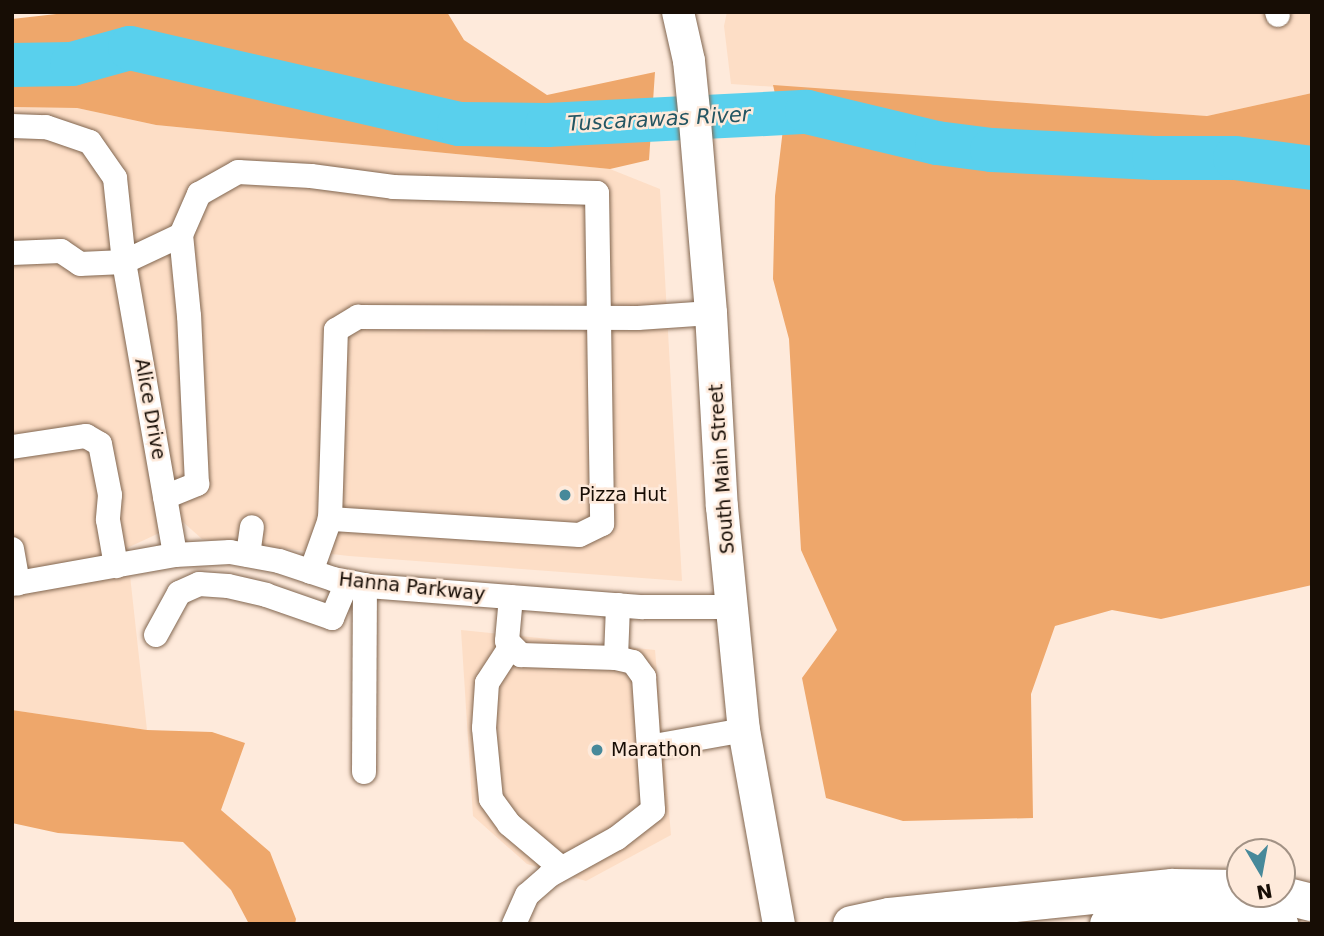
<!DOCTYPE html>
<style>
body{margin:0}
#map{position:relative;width:1324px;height:936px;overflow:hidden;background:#feeadb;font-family:"DejaVu Sans",sans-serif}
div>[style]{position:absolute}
.built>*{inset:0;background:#fddec6}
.forest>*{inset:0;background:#eea76b}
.river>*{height:44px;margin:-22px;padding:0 22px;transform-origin:22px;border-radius:22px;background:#59d0ed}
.roads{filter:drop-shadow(0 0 2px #816650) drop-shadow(0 0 2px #816650)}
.minor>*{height:24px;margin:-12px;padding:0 12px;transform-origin:12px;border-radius:12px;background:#fff}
.major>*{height:32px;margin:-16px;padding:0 16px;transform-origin:16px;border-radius:16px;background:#fff}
.highway>*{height:37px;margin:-18.5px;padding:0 18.5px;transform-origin:18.5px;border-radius:18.5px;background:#fff}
.dots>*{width:19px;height:19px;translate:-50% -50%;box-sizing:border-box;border:4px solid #feeadb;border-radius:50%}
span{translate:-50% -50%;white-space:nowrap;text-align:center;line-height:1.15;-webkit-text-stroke:5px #feeadb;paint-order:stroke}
.street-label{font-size:19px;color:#170d05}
.poi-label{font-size:19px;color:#170d05}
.left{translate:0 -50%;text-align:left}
.water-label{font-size:21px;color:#235562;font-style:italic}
.frame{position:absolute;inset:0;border:14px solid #170d05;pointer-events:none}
.north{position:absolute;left:1226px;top:838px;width:70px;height:70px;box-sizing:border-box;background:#feeadb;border:2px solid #a29285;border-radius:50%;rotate:170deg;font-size:19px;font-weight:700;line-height:28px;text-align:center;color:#170d05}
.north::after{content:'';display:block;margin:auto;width:24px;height:32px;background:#47899a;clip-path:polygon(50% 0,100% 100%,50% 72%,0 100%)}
</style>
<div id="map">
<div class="built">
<div style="clip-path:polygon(727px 12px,1312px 12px,1312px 93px,1207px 116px,731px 84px,724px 26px)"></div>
<div style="clip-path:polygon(12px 107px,77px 108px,156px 125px,610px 169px,660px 189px,682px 581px,349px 556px,202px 539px,183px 522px,127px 548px,147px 730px,12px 710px)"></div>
<div style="clip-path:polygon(461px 630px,655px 650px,671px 835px,586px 881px,527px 864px,473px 816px)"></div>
</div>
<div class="forest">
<div style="clip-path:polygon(74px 12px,447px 12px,464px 40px,547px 95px,655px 72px,649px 160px,610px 169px,156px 125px,77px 108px,12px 107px,12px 19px)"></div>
<div style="clip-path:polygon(773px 85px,1207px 116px,1312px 93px,1312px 585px,1161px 619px,1112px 610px,1055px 626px,1031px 694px,1033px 818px,903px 821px,826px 798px,802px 678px,837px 630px,801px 550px,789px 339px,773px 279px,775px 196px,783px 129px)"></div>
<div style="clip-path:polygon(12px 710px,147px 730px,212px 732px,245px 743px,221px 810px,270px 852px,296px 919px,295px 924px,249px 924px,231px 890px,183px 842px,58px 833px,12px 823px)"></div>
</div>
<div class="river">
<div style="left:12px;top:65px;width:60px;rotate:-1deg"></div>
<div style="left:72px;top:64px;width:60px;rotate:-15.4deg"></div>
<div style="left:130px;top:48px;width:338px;rotate:13deg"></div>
<div style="left:459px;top:124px;width:88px;rotate:0.7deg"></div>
<div style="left:547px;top:125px;width:260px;rotate:-2.9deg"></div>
<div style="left:807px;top:112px;width:134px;rotate:13.4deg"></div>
<div style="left:937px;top:143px;width:55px;rotate:7.3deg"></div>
<div style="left:992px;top:150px;width:162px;rotate:2.8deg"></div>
<div style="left:1154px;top:158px;width:81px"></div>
<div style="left:1235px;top:158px;width:78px;rotate:7.4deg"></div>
</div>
<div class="roads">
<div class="minor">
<div style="left:1277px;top:12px;width:3px;rotate:72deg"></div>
<div style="left:12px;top:126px;width:34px;rotate:2deg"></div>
<div style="left:46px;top:127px;width:46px;rotate:18.8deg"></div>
<div style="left:90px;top:142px;width:44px;rotate:55.2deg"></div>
<div style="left:115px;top:178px;width:84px;rotate:83.9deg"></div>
<div style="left:124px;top:262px;width:297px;rotate:80.1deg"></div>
<div style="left:12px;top:253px;width:49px;rotate:-2.3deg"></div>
<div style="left:61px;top:251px;width:23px;rotate:34deg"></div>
<div style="left:80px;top:264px;width:44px;rotate:-2.6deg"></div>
<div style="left:124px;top:262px;width:63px;rotate:-25.3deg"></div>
<div style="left:12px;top:447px;width:75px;rotate:-8.5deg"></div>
<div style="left:86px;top:436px;width:16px;rotate:30deg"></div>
<div style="left:100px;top:444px;width:52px;rotate:78.9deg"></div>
<div style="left:110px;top:495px;width:25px;rotate:95deg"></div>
<div style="left:108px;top:520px;width:47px;rotate:80.1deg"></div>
<div style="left:165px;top:497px;width:35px;rotate:-22deg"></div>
<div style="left:197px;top:484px;width:168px;rotate:-92.7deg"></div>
<div style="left:189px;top:316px;width:81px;rotate:-95.6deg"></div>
<div style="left:181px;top:235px;width:45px;rotate:-66.3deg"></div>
<div style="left:199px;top:194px;width:45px;rotate:-29.4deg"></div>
<div style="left:238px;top:172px;width:73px;rotate:3.1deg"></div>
<div style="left:311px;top:176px;width:83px;rotate:7.6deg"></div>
<div style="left:393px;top:187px;width:204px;rotate:1.7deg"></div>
<div style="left:597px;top:193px;width:331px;rotate:89.1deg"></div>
<div style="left:602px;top:524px;width:25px;rotate:154deg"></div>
<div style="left:579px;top:535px;width:250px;rotate:-176.3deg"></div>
<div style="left:12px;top:549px;width:35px;rotate:80deg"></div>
<div style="left:248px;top:555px;width:28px;rotate:-82deg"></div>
<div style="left:311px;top:572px;width:56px;rotate:-70.3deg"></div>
<div style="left:330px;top:519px;width:189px;rotate:-88.2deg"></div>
<div style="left:336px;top:330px;width:26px;rotate:-31deg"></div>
<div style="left:358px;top:317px;width:280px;rotate:0.2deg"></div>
<div style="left:638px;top:318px;width:73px;rotate:-3.9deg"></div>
<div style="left:12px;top:584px;width:166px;rotate:-10.1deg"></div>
<div style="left:175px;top:555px;width:55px;rotate:-3.1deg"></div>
<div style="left:230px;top:552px;width:50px;rotate:10.4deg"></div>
<div style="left:279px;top:561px;width:57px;rotate:18.4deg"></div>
<div style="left:333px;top:579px;width:36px;rotate:11deg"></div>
<div style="left:368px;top:586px;width:276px;rotate:4.4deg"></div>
<div style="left:643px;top:607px;width:91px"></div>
<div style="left:511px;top:597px;width:44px;rotate:95.2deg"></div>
<div style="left:507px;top:641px;width:20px;rotate:45deg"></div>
<div style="left:521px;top:655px;width:95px;rotate:1.8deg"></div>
<div style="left:616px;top:658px;width:17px;rotate:13deg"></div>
<div style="left:633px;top:662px;width:19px;rotate:54deg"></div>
<div style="left:644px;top:677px;width:133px;rotate:86.1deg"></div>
<div style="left:653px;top:810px;width:46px;rotate:142.1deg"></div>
<div style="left:617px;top:838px;width:77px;rotate:151.1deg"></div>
<div style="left:550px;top:875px;width:30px;rotate:139deg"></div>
<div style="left:527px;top:895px;width:32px;rotate:114deg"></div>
<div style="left:156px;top:635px;width:48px;rotate:-61.3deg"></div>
<div style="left:179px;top:593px;width:22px;rotate:-24deg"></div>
<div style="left:199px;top:584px;width:29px;rotate:4deg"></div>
<div style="left:228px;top:586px;width:39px;rotate:13deg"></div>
<div style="left:266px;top:595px;width:70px;rotate:19.2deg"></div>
<div style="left:332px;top:618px;width:39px;rotate:-67deg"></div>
<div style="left:511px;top:646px;width:44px;rotate:123deg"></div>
<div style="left:487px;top:683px;width:45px;rotate:93.8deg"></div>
<div style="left:484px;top:728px;width:71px;rotate:84.4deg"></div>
<div style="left:491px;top:799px;width:31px;rotate:54deg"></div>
<div style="left:509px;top:824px;width:68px;rotate:40.2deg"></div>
<div style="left:616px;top:658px;width:53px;rotate:-87.8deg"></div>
<div style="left:649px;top:747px;width:97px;rotate:-10.1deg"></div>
<div style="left:364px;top:772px;width:187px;rotate:-89.7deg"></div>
</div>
<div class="major">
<div style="left:678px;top:12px;width:50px;rotate:77.3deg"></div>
<div style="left:689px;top:61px;width:49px;rotate:84.2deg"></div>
<div style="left:694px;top:110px;width:204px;rotate:85.2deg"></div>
<div style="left:711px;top:313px;width:194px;rotate:86.8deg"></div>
<div style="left:722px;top:507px;width:224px;rotate:84.4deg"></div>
<div style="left:744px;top:730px;width:197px;rotate:79.8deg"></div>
</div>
<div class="highway">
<div style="left:1279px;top:894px;width:34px;rotate:14deg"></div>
<div style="left:851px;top:924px;width:39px;rotate:-12deg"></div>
<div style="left:889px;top:916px;width:284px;rotate:-5.9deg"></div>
<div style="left:1172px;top:887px;width:68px;rotate:0.8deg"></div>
<div style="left:1108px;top:924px;width:84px;rotate:-6.1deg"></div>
<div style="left:1192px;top:915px;width:37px"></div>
<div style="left:1229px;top:915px;width:51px;rotate:10.2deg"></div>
</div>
</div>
<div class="dots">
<div style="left:565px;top:495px;background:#47899a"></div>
<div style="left:597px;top:750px;background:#47899a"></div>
</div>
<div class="street-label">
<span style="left:150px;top:409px;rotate:80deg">Alice Drive</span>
<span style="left:722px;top:469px;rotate:-94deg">South Main Street</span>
<span style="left:412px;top:587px;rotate:6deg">Hanna Parkway</span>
</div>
<div class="poi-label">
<span class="left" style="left:579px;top:495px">Pizza Hut</span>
<span class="left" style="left:611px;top:750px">Marathon</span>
</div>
<div class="water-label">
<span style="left:659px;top:119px;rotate:-3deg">Tuscarawas River</span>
</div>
<div class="frame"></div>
<div class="north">N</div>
</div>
